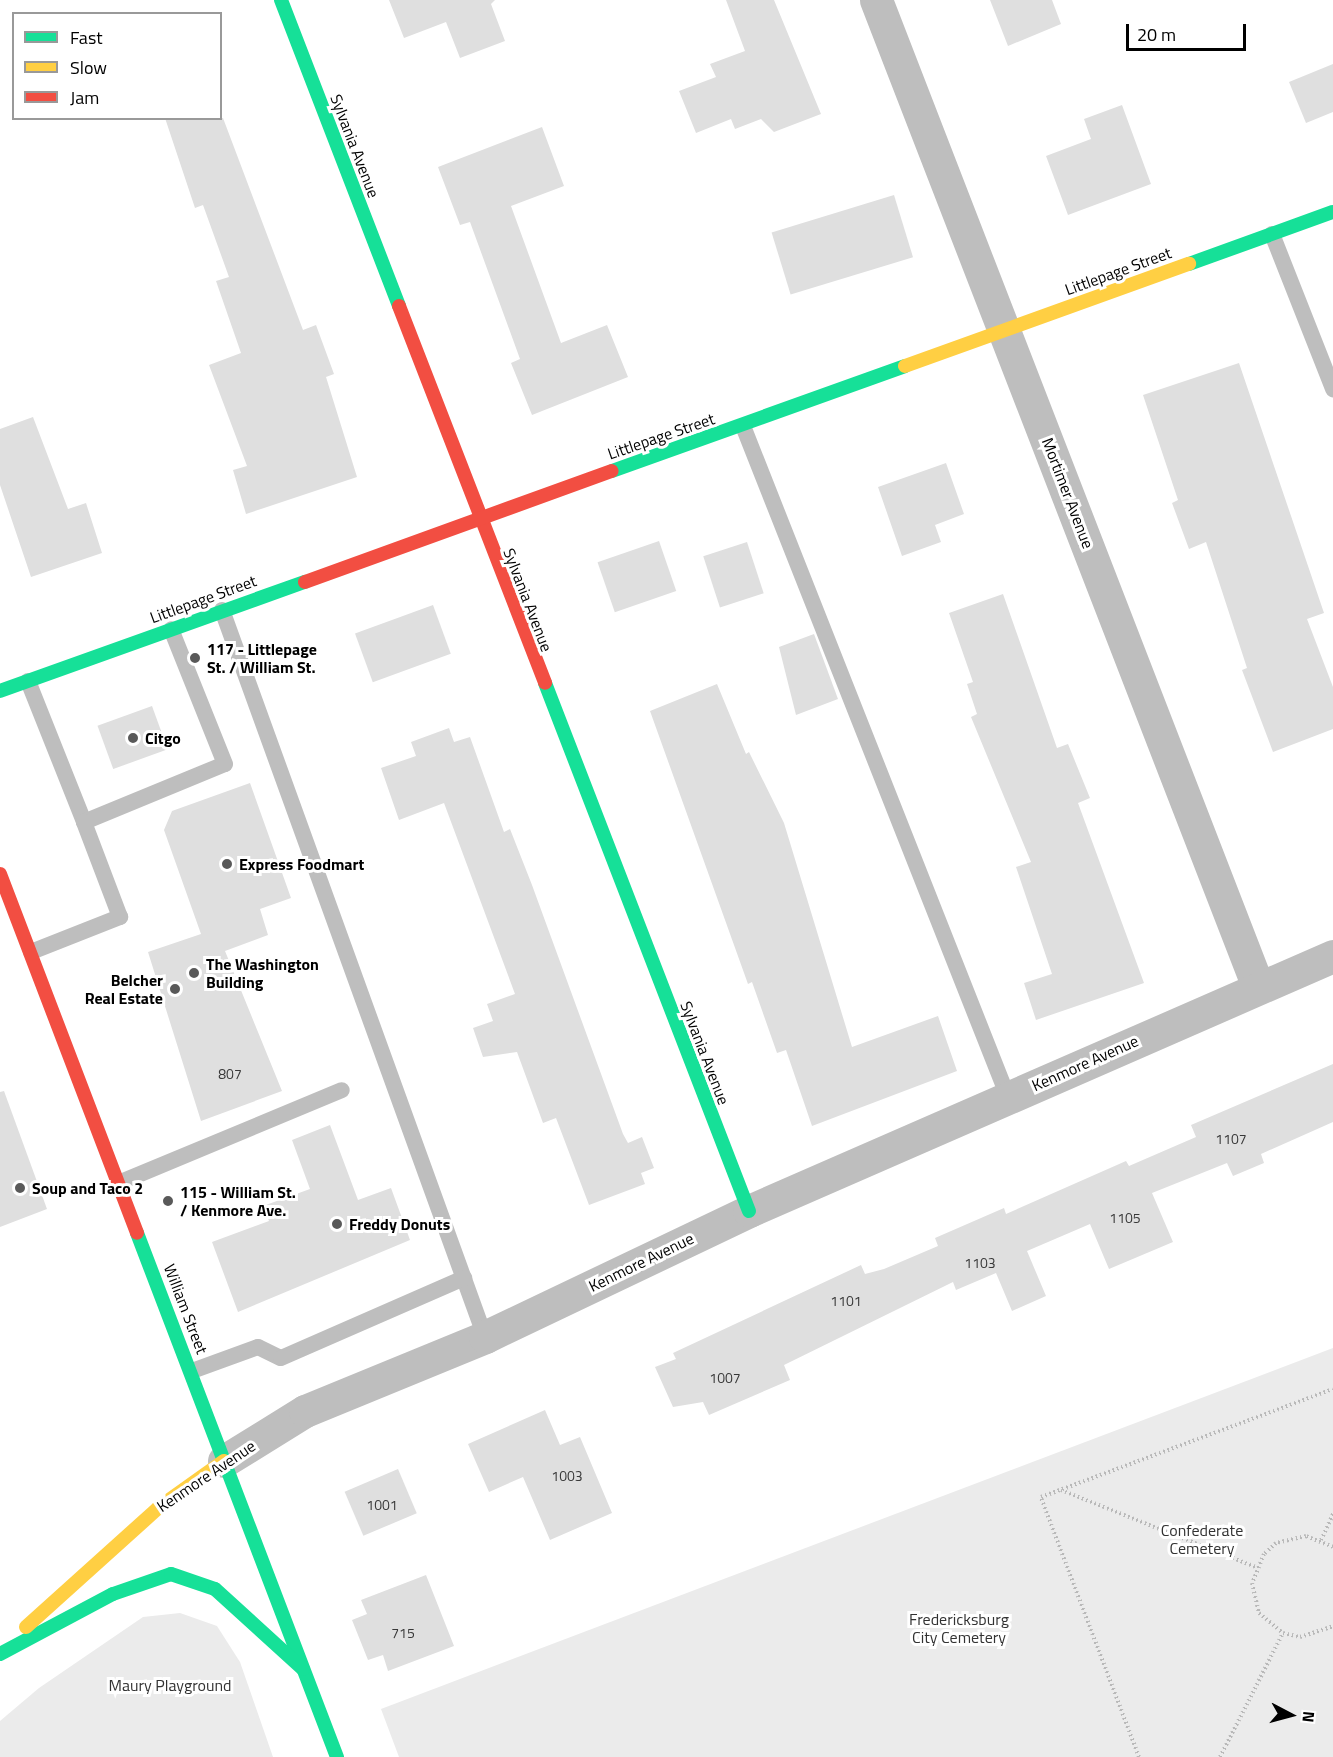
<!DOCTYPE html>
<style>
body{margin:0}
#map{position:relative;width:1333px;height:1757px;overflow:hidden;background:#fff;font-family:"Titillium Web",sans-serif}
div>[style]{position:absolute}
.green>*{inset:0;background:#ebebeb}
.building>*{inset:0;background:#dfdfdf;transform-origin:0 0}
.path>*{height:4px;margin-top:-2px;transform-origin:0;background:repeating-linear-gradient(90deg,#b9b9b9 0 1.5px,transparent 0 4.5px)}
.lane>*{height:16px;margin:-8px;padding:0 8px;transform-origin:8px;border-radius:8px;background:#bebebe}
.street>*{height:33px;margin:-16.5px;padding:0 16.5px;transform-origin:16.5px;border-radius:16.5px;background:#bebebe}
.fast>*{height:14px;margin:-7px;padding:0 7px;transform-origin:7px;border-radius:7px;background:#16e098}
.slow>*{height:14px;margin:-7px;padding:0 7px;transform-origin:7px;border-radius:7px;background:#ffcf43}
.jam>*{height:14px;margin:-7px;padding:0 7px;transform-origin:7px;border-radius:7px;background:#f24e42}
.dots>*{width:16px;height:16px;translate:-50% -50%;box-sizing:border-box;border:3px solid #fff;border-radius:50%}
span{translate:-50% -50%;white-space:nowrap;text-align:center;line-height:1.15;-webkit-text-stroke:6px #fff;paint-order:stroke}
.number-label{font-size:14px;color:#383838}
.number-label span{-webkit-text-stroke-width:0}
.street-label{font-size:16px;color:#000}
.poi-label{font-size:16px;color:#000;font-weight:700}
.left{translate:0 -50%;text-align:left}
.right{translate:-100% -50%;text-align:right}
.park-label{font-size:16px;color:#323232}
.legend{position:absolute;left:12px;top:12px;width:210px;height:108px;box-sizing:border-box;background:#fff;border:2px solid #999;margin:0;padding:8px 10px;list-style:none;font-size:18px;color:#000}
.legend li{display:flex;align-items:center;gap:12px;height:30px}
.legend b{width:30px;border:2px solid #999}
.north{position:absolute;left:1261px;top:1685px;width:60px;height:60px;-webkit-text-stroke:4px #fff;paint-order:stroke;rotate:96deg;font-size:16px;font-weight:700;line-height:24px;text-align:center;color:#000}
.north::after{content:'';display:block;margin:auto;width:21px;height:27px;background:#000;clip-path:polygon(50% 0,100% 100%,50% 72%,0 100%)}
.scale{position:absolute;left:1126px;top:24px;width:120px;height:27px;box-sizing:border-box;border:3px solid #000;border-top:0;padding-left:8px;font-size:18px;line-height:21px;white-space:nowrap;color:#000;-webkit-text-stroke:4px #fff;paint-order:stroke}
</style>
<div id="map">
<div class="green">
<div style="clip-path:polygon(1333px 1348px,1333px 1757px,399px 1757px,381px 1709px)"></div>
<div style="clip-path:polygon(180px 1613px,217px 1626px,240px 1662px,273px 1757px,0 1757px,0 1721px,39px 1688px,143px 1617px)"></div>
</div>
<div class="building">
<div style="clip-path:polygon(389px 0,495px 0,491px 4px,505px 41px,460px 58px,446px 22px,404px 38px)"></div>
<div style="clip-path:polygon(726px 0,774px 0,821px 114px,774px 132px,761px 119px,735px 129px,731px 119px,696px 133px,679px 91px,716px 77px,710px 64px,745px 51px)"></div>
<div style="clip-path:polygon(990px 0,1052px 0,1061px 24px,1008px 46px)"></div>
<div style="clip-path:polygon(1333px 64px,1333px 112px,1306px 123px,1289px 82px)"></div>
<div style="clip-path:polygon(1122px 105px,1151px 184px,1068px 215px,1046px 156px,1091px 139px,1084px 119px)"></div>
<div style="clip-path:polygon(165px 118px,223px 118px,303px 330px,316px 325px,334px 374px,326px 377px,357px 477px,246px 514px,233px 470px,247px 466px,209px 365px,241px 353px,216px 281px,229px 277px,203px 205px,195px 208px)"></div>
<div style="clip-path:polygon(542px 127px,564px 186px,511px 206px,561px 343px,607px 325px,628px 377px,532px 415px,511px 363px,520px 359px,470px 222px,460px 225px,438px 167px)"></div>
<div style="left:894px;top:195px;width:65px;height:128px;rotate:73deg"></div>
<div style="clip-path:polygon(1239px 363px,1324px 613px,1307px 619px,1333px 687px,1333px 729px,1273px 752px,1242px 670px,1247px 668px,1206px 542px,1189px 549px,1172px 503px,1178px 500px,1143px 395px)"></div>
<div style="clip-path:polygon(33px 417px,68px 509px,86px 503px,102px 553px,31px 577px,0 485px,0 429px)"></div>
<div style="clip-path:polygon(946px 463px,964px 514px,935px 525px,941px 542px,902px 556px,878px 487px)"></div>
<div style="left:659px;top:541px;width:53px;height:65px;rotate:71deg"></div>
<div style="left:747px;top:542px;width:54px;height:46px;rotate:72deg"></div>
<div style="clip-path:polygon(1003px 594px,1057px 748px,1068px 744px,1090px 798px,1078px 803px,1144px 983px,1036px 1020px,1024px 983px,1052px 974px,1016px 867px,1031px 862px,971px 717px,977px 714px,967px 684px,973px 682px,949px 613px)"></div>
<div style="left:433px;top:605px;width:52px;height:83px;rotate:70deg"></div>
<div style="clip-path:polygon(814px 634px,838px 699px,796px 715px,779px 647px)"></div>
<div style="clip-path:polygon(717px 684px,746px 754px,749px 752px,784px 823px,852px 1047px,938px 1016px,957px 1071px,812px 1126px,786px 1050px,777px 1053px,752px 982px,748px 984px,650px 711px)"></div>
<div style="left:152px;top:706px;width:46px;height:58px;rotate:70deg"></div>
<div style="clip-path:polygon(449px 728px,454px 742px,470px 737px,504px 832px,510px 829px,532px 885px,623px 1134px,628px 1143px,642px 1137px,654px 1168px,641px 1173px,645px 1184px,589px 1205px,556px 1118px,543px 1123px,517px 1052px,483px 1057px,473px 1028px,493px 1021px,487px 1004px,515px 994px,444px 803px,399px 820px,381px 768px,416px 756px,411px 742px)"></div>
<div style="clip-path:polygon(250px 783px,291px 898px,260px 909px,268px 935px,225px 951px,282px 1091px,201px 1121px,148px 952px,201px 934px,164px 830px,172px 811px)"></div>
<div style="clip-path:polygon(1333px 1064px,1333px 1122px,1261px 1154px,1264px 1163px,1233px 1176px,1227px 1163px,1152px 1193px,1173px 1242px,1109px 1269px,1090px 1224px,1027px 1251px,1046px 1296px,1012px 1311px,996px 1273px,956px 1290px,953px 1282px,784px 1365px,790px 1380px,709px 1415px,703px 1402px,673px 1407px,655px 1367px,676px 1359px,673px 1353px,861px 1265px,865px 1274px,884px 1269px,938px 1246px,935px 1238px,1004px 1208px,1006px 1214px,1126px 1161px,1129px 1166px,1196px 1137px,1191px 1125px)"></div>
<div style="clip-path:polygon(4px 1091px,47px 1209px,0 1227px,0 1092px)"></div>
<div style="clip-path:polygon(330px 1125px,358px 1200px,391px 1188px,410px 1240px,238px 1312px,212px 1242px,269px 1221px,263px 1206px,310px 1189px,292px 1140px)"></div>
<div style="clip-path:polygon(545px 1410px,560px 1445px,580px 1437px,612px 1513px,550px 1540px,523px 1477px,489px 1492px,468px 1444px)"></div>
<div style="left:398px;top:1469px;width:48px;height:58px;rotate:67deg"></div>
<div style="clip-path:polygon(426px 1575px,454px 1646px,388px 1671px,383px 1655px,368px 1660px,352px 1620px,367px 1614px,361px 1600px)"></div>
</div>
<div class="path">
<div style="left:1061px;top:1490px;width:209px;rotate:21.6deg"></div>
<div style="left:1321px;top:1540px;width:29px;rotate:-65deg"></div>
<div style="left:1333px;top:1547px;width:29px;rotate:-158deg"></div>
<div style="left:1306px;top:1536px;width:31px;rotate:167deg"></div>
<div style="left:1276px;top:1543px;width:16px;rotate:137deg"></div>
<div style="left:1264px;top:1554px;width:31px;rotate:112deg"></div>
<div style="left:1252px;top:1583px;width:31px;rotate:77deg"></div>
<div style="left:1259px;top:1613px;width:31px;rotate:40deg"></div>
<div style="left:1283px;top:1633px;width:17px;rotate:13deg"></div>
<div style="left:1300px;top:1637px;width:35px;rotate:-18deg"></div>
<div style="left:1139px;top:1757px;width:278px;rotate:-110.7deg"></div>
<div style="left:1041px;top:1497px;width:311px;rotate:-20.3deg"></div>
<div style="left:1220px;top:1757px;width:139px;rotate:-63.1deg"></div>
</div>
<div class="lane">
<div style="left:1272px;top:234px;width:167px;rotate:68.5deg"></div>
<div style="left:743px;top:426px;width:721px;rotate:68.45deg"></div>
<div style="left:222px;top:610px;width:773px;rotate:70.11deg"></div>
<div style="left:28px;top:681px;width:152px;rotate:68.3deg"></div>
<div style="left:84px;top:822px;width:152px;rotate:-22.4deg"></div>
<div style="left:225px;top:764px;width:145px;rotate:-111.8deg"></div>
<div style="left:31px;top:952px;width:96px;rotate:-21.5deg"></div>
<div style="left:120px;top:917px;width:102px;rotate:-110.8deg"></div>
<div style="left:121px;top:1182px;width:239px;rotate:-22.6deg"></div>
<div style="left:192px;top:1371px;width:70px;rotate:-20deg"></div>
<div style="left:258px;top:1347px;width:25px;rotate:26deg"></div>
<div style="left:281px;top:1358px;width:200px;rotate:-23.6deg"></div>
</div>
<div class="street">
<div style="left:876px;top:0;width:1058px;rotate:68.84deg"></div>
<div style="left:224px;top:1461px;width:95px;rotate:-31.7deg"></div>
<div style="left:305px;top:1411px;width:195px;rotate:-22.3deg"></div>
<div style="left:485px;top:1337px;width:293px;rotate:-25.5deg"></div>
<div style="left:749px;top:1211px;width:637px;rotate:-23.59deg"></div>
</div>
<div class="fast">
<div style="left:281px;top:0;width:328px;rotate:68.9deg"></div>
<div style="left:1189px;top:264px;width:153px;rotate:-19.9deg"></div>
<div style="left:612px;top:471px;width:311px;rotate:-19.7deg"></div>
<div style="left:545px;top:683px;width:566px;rotate:68.88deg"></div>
<div style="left:0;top:691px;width:324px;rotate:-19.7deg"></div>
<div style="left:137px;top:1233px;width:561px;rotate:69.11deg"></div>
<div style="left:0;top:1654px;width:128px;rotate:-28deg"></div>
<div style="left:113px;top:1594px;width:61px;rotate:-19deg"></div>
<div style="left:171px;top:1574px;width:46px;rotate:18.8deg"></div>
<div style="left:215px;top:1589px;width:119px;rotate:42.3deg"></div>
</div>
<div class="slow">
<div style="left:905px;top:366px;width:302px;rotate:-19.8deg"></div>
<div style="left:26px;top:1627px;width:178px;rotate:-42deg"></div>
<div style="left:158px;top:1508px;width:81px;rotate:-35.5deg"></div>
</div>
<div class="jam">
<div style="left:399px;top:306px;width:404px;rotate:68.8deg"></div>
<div style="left:305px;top:582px;width:326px;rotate:-19.9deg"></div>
<div style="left:0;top:874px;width:384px;rotate:69.1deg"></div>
</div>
<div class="dots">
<div style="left:195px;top:658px;background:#595959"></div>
<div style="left:133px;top:738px;background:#595959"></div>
<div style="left:227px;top:864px;background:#595959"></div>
<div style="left:194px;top:973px;background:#595959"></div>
<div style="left:175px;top:989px;background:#595959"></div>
<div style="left:20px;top:1188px;background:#595959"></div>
<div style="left:168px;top:1201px;background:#595959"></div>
<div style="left:337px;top:1224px;background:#595959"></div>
</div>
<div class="number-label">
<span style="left:230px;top:1074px">807</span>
<span style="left:1231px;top:1139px">1107</span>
<span style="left:1125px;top:1218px">1105</span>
<span style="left:980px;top:1263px">1103</span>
<span style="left:846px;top:1301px">1101</span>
<span style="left:725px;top:1378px">1007</span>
<span style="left:567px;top:1476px">1003</span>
<span style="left:382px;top:1505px">1001</span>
<span style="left:403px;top:1633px">715</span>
</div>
<div class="street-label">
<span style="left:355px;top:146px;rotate:69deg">Sylvania Avenue</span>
<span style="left:1118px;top:271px;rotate:-20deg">Littlepage Street</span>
<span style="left:661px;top:436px;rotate:-19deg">Littlepage Street</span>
<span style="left:1068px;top:493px;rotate:69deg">Mortimer Avenue</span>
<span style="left:203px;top:599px;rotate:-20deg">Littlepage Street</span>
<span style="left:528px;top:600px;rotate:69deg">Sylvania Avenue</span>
<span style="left:705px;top:1053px;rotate:69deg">Sylvania Avenue</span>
<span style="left:1085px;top:1063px;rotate:-24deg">Kenmore Avenue</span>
<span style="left:641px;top:1262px;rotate:-26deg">Kenmore Avenue</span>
<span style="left:186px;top:1309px;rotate:69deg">William Street</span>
<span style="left:206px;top:1476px;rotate:-34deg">Kenmore Avenue</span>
</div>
<div class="poi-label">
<span class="left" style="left:207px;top:658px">117 - Littlepage<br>St. / William St.</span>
<span class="left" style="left:145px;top:738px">Citgo</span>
<span class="left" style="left:239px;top:864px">Express Foodmart</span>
<span class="left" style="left:206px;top:973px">The Washington<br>Building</span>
<span class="right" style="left:163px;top:989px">Belcher<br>Real Estate</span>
<span class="left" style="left:32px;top:1188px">Soup and Taco 2</span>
<span class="left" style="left:180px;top:1201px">115 - William St.<br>/ Kenmore Ave.</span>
<span class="left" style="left:349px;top:1224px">Freddy Donuts</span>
</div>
<div class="park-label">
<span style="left:1202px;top:1539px">Confederate<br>Cemetery</span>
<span style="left:959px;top:1628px">Fredericksburg<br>City Cemetery</span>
<span style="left:170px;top:1685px">Maury Playground</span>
</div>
<ul class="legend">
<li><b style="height:8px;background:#16e098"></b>Fast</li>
<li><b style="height:8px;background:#ffcf43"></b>Slow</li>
<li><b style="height:8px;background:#f24e42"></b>Jam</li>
</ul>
<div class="north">N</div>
<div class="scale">20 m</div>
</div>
